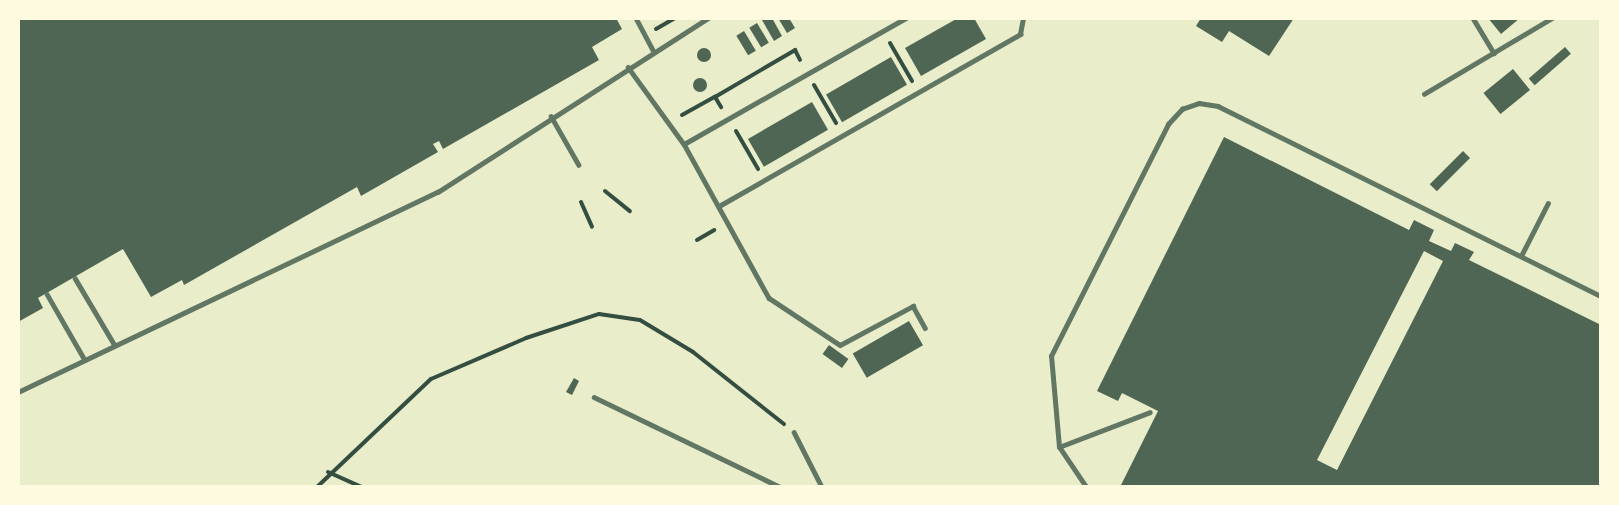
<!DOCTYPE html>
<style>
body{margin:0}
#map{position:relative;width:1619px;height:505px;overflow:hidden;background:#e9edc9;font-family:"Exo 2",sans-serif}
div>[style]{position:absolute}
.building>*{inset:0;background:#4f6655;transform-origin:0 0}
.round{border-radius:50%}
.path>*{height:4px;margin:-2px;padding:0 2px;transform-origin:2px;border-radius:2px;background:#344e41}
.service>*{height:4.5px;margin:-2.25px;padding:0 2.25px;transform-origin:2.25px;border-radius:2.25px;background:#617663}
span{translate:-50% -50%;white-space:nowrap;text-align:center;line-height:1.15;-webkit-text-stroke:6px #fefae0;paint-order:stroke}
.frame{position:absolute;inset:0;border:20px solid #fefae0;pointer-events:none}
</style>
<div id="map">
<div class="building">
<div style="clip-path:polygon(18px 18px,616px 18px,622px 29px,592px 47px,599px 60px,443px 149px,439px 141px,433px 144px,438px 152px,361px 196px,357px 187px,184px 285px,182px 280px,151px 297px,123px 249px,38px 298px,43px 308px,18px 322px)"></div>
<div style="clip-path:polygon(766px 18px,772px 18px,782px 36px,774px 41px,762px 20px)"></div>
<div style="clip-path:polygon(778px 18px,789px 18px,795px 28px,787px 33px)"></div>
<div style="clip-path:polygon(958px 18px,974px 18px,986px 39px,921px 76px,905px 48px)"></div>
<div style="clip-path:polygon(1201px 18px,1294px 18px,1269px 56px,1229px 31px,1222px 42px,1196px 26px)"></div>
<div style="clip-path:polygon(1488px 18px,1520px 18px,1501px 34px)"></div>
<div style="left:757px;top:23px;width:23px;height:9px;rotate:59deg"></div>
<div style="left:744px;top:31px;width:23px;height:9px;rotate:59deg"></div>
<div style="left:1565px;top:47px;width:9px;height:48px;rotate:49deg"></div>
<div class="round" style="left:697px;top:48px;width:14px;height:14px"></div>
<div style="left:891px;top:57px;width:32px;height:75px;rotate:60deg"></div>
<div style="left:1513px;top:69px;width:27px;height:38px;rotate:51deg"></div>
<div class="round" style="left:693px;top:78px;width:14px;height:14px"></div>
<div style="left:812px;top:102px;width:32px;height:74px;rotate:60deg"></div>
<div style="clip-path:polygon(evenodd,1224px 137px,1409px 230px,1414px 220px,1434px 230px,1429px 241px,1451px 251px,1455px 243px,1474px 252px,1469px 260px,1601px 325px,1601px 487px,1120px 487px,1158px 411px,1122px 393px,1118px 401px,1097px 391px,1224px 137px,1424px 251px,1443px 261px,1337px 470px,1317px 460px,1424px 251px)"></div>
<div style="left:1463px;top:151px;width:10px;height:47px;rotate:45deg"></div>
<div style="left:909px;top:321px;width:28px;height:65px;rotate:60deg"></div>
<div style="left:829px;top:345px;width:24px;height:11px;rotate:36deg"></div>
<div style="clip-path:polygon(574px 378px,579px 381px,572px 395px,566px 392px)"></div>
</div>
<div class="path">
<div style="left:656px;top:29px;width:22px;rotate:-30deg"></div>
<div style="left:890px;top:43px;width:44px;rotate:59.9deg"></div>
<div style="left:814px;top:85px;width:44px;rotate:59.9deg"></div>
<div style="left:715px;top:97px;width:93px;rotate:-30.4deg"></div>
<div style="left:795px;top:50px;width:11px;rotate:63deg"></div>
<div style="left:682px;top:115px;width:38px;rotate:-29deg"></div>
<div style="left:715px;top:97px;width:12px;rotate:59deg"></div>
<div style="left:736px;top:131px;width:44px;rotate:59.9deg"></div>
<div style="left:605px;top:191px;width:32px;rotate:39deg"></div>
<div style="left:581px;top:202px;width:27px;rotate:66deg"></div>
<div style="left:697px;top:240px;width:20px;rotate:-30deg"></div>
<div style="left:328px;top:472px;width:37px;rotate:24deg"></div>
<div style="left:317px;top:487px;width:157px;rotate:-43.5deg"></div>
<div style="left:431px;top:379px;width:103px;rotate:-23.3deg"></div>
<div style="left:526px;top:338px;width:77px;rotate:-18.2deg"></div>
<div style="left:599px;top:314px;width:41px;rotate:8.3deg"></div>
<div style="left:640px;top:320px;width:62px;rotate:31.1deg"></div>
<div style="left:693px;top:352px;width:116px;rotate:38.4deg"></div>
</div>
<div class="service">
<div style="left:636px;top:18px;width:36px;rotate:62deg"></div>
<div style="left:1473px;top:18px;width:41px;rotate:59deg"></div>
<div style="left:628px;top:67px;width:95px;rotate:54deg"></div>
<div style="left:684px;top:144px;width:176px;rotate:61.1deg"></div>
<div style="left:769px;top:298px;width:85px;rotate:33.5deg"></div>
<div style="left:840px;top:345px;width:83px;rotate:-28.1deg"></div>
<div style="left:913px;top:306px;width:25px;rotate:61deg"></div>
<div style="left:1424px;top:94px;width:149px;rotate:-30.7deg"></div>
<div style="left:551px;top:116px;width:56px;rotate:60.3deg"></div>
<div style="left:684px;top:144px;width:255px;rotate:-29.6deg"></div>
<div style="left:719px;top:206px;width:347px;rotate:-29.7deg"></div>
<div style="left:1020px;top:34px;width:16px;rotate:-79deg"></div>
<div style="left:1521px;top:256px;width:59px;rotate:-63deg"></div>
<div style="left:75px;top:278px;width:77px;rotate:59.4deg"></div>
<div style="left:47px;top:294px;width:76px;rotate:60.1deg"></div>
<div style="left:18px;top:392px;width:465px;rotate:-25.5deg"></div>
<div style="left:438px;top:192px;width:321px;rotate:-32.8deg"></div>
<div style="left:594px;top:397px;width:207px;rotate:25.8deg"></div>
<div style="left:794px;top:432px;width:62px;rotate:63deg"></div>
<div style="left:1059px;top:447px;width:97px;rotate:-21deg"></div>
<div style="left:1086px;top:487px;width:48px;rotate:-124deg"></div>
<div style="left:1059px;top:447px;width:91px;rotate:-95deg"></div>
<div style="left:1051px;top:356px;width:260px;rotate:-63.2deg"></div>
<div style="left:1168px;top:124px;width:21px;rotate:-47deg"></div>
<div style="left:1182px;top:109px;width:18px;rotate:-19deg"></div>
<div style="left:1199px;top:103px;width:19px;rotate:9deg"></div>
<div style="left:1218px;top:106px;width:428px;rotate:26.4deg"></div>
</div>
<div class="frame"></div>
</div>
